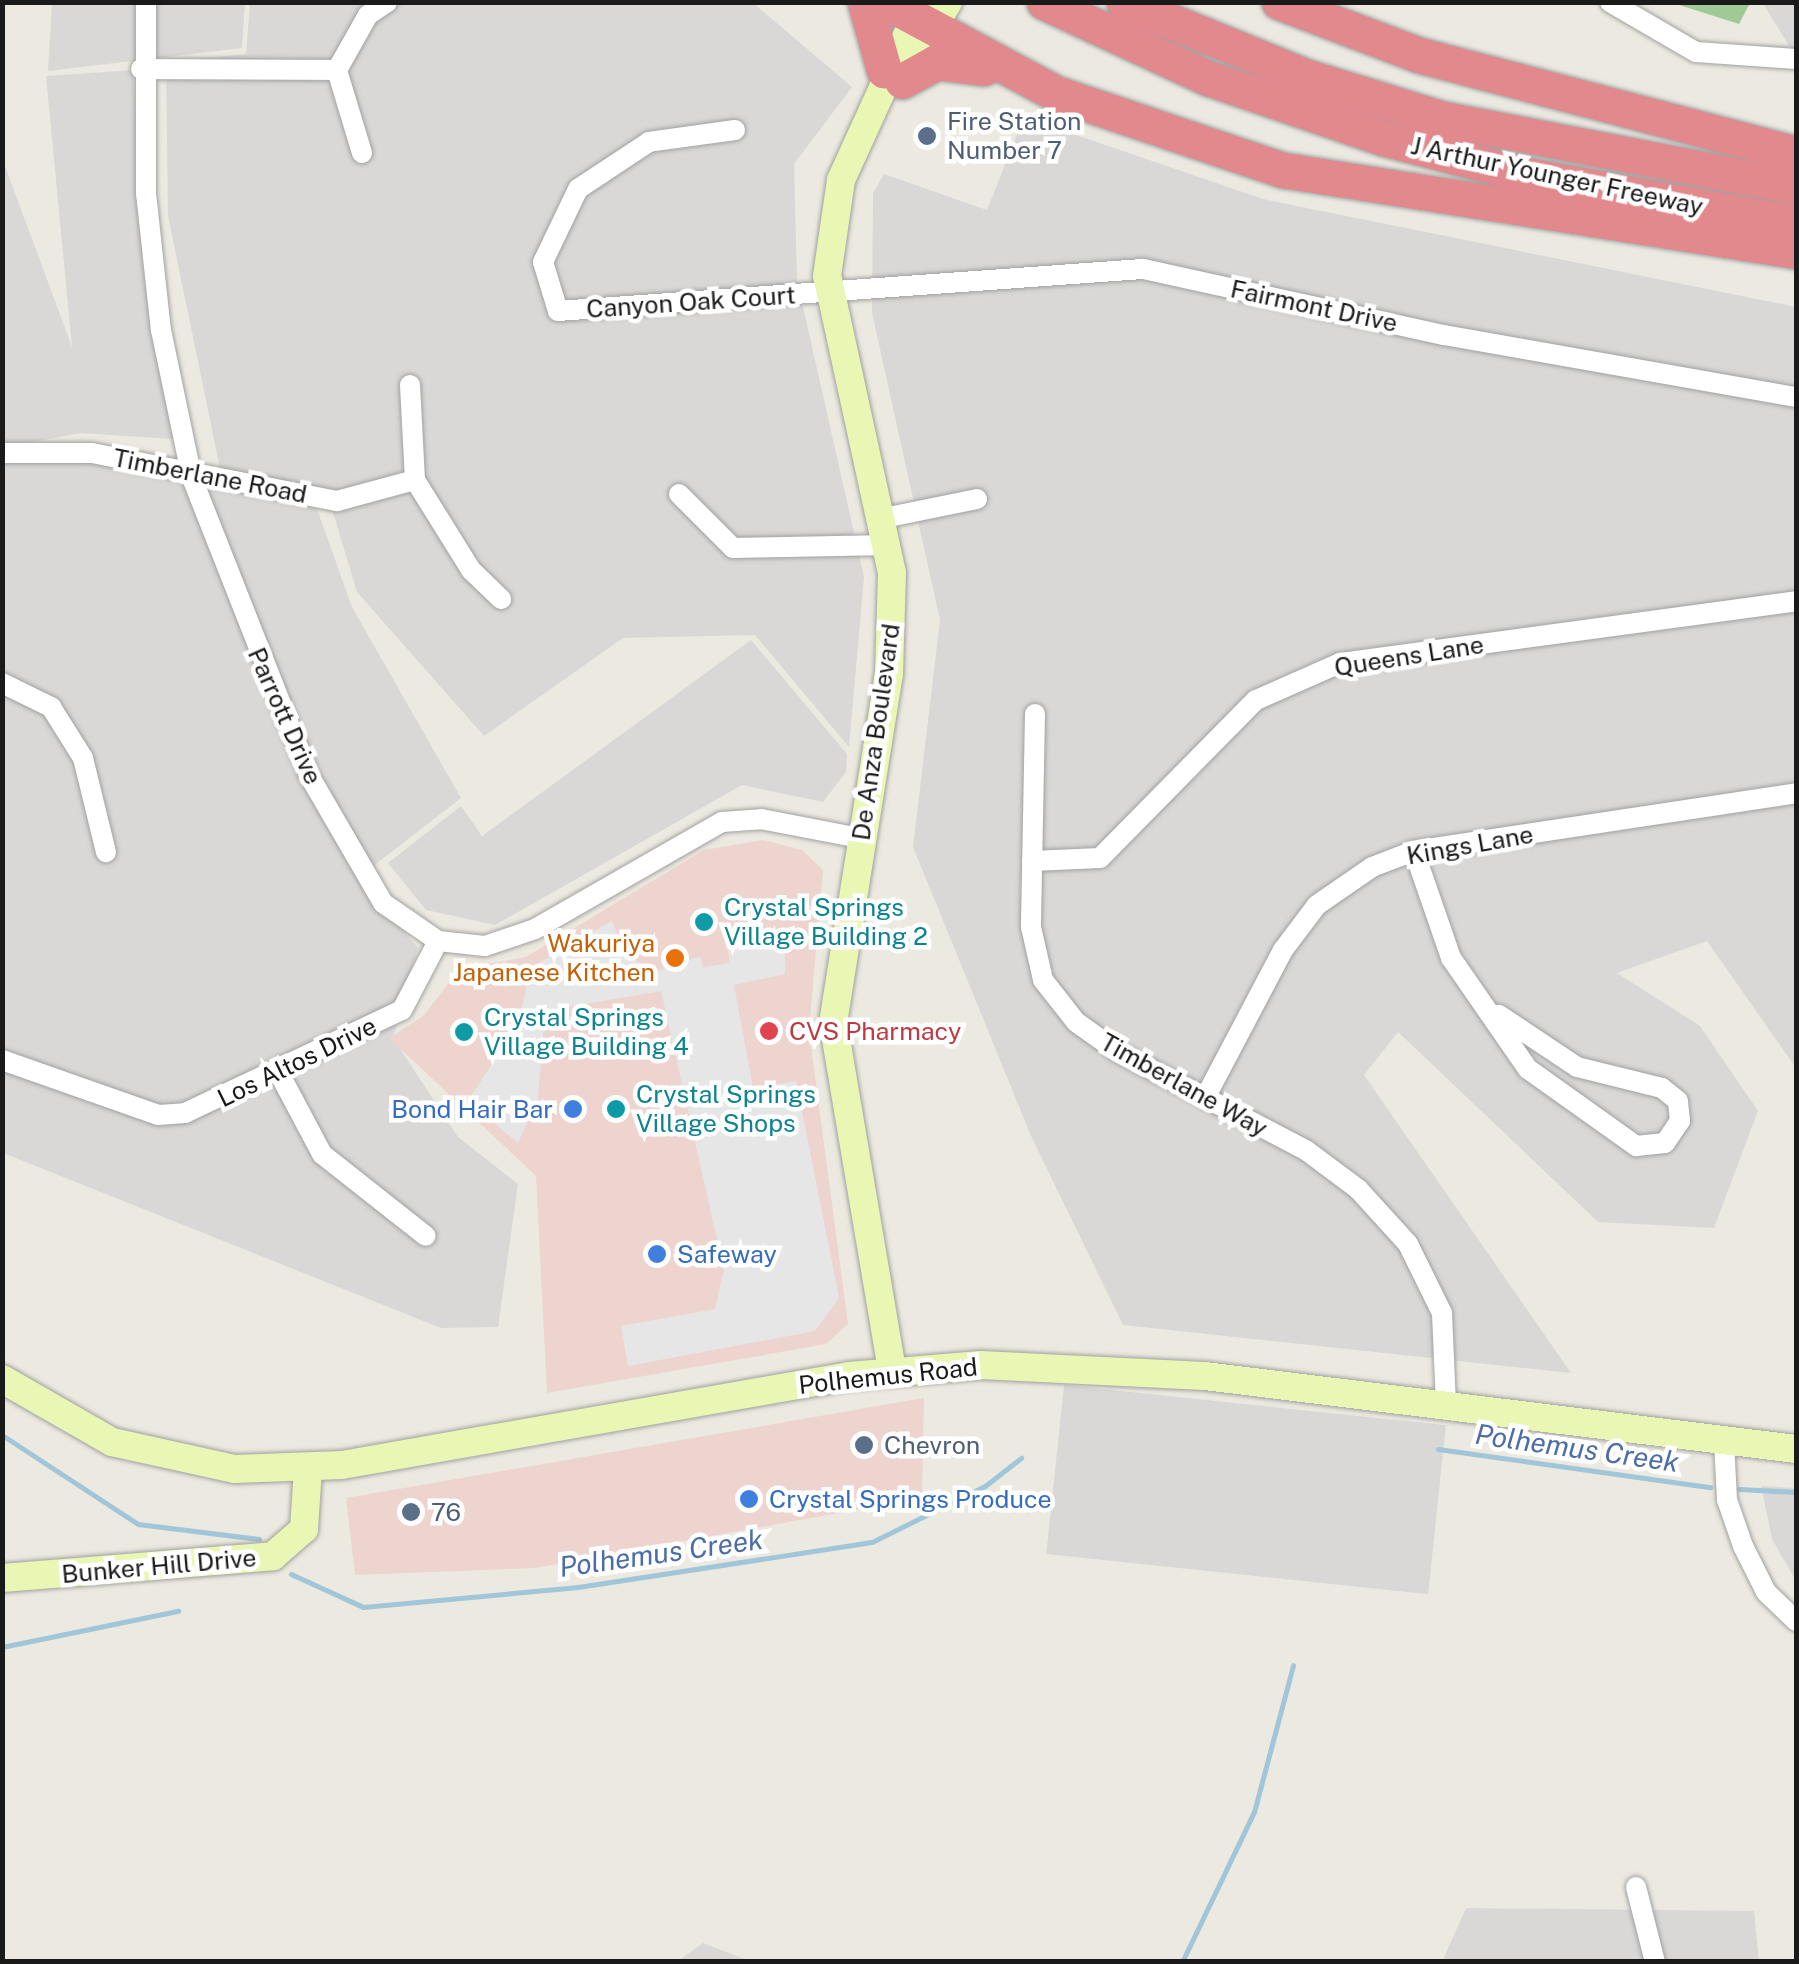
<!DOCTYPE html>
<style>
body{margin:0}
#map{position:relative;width:1799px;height:1964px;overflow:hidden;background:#eceae0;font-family:"Public Sans",sans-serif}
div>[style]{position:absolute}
.residential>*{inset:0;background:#d9d8d7;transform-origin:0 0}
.commercial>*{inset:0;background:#edd4cf}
.forest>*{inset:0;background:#9eca96}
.parking>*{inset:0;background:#e6e6e6}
.stream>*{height:5px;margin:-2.5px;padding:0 2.5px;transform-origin:2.5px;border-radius:2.5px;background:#a1c5d9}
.roads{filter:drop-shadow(0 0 2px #a1a1a1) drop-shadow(0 0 2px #a1a1a1)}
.street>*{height:20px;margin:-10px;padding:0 10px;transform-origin:10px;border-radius:10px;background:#fff}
.secondary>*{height:28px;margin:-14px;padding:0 14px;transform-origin:14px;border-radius:14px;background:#eaf6b4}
.highway>*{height:35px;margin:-17.5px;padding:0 17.5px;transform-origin:17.5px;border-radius:17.5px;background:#e2898e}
.dots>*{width:28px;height:28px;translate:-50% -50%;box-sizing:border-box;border:5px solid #fff;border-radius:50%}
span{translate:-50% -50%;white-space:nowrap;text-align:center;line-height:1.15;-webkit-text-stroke:9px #fff;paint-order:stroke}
.service-label{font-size:25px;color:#4e5e75}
.left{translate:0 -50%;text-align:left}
.street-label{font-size:25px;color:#1a1a1a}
.culture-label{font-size:25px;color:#0d838f}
.food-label{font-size:25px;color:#c56008}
.right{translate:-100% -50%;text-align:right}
.health-label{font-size:25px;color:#be3a42}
.shop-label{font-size:25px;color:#366cbe}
.water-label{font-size:28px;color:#4c6da5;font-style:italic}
.frame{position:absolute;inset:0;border:5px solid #1a1a1a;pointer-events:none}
</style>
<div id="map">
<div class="residential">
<div style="clip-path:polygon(752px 2px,852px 87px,794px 164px,797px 280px,864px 577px,849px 747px,755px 635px,623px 638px,484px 736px,357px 592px,326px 489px,222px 478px,168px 216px,166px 62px,246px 54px,250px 3px)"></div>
<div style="clip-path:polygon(52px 3px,245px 3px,242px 48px,48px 71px)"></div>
<div style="clip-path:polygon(1796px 3px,1796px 57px,1764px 5px)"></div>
<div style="clip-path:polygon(133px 70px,143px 269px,173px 439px,80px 433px,3px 448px,2px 158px,72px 347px,46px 76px)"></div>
<div style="clip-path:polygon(1024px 117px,1263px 199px,1796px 307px,1796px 1068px,1707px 941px,1617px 973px,1700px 1026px,1758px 1111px,1714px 1228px,1598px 1222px,1398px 1032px,1364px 1075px,1571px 1373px,1123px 1325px,1031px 1136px,913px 847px,940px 620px,872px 313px,873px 193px,884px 174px,987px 210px)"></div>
<div style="clip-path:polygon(87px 459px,317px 509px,352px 607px,461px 798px,358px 878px,418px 948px,393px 1038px,458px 1137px,518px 1184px,498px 1327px,441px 1328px,3px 1153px,3px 464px)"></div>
<div style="clip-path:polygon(751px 640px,847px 754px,846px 772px,823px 802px,742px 785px,495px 925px,426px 910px,388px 863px,461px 806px,482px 836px)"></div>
<div style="left:1064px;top:1385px;width:384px;height:170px;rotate:6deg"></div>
<div style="clip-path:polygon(1761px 1486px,1796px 1488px,1796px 1581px,1772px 1539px)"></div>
<div style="clip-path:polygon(1466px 1908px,1754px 1911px,1759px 1961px,1442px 1962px)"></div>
<div style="clip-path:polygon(703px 1943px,750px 1961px,678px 1961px)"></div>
</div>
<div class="commercial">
<div style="clip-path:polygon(763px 840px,802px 850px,823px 870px,809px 1031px,848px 1324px,826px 1344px,547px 1393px,536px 1176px,389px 1038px,423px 1016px,460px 969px,526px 957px,704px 850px)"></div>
<div style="clip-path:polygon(924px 1398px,922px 1498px,535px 1568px,355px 1575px,346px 1498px)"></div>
</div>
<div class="forest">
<div style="clip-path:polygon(1673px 3px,1750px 3px,1739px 24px)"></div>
</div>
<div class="parking">
<div style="clip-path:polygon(612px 921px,625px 954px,655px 972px,700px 956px,703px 967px,730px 963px,728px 951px,770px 944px,785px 948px,785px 974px,734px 985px,753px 1088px,796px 1081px,839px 1298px,815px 1331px,628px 1366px,621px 1326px,715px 1309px,724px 1270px,661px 991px,545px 1011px,538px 1098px,518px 1143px,468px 1101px,519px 1022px,530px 968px)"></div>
</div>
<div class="stream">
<div style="left:2px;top:1435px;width:163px;rotate:33.2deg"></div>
<div style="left:138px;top:1524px;width:122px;rotate:7.1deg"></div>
<div style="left:1438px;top:1449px;width:275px;rotate:8deg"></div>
<div style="left:1739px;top:1489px;width:57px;rotate:3deg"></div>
<div style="left:291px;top:1574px;width:79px;rotate:24.6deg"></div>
<div style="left:363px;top:1607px;width:216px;rotate:-5.3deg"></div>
<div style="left:578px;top:1587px;width:297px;rotate:-8.7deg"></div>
<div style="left:872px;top:1542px;width:126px;rotate:-26.4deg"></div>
<div style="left:985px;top:1486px;width:46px;rotate:-37.9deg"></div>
<div style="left:2px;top:1647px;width:180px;rotate:-11.6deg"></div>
<div style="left:1182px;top:1962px;width:166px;rotate:-64.4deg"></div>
<div style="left:1254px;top:1812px;width:152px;rotate:-75.1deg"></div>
</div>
<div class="roads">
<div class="street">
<div style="left:146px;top:2px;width:191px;rotate:90deg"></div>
<div style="left:146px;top:193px;width:138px;rotate:83.8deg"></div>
<div style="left:161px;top:330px;width:151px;rotate:78.2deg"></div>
<div style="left:192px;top:478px;width:321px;rotate:68.5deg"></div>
<div style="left:310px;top:777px;width:146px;rotate:59.9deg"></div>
<div style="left:383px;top:903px;width:67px;rotate:34.6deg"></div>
<div style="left:438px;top:941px;width:47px;rotate:6.1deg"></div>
<div style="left:485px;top:946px;width:53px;rotate:-18.8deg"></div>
<div style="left:535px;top:929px;width:215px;rotate:-29.8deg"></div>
<div style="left:722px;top:822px;width:39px;rotate:-4deg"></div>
<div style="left:761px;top:819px;width:101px;rotate:10.9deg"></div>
<div style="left:1610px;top:2px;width:99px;rotate:30.2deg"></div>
<div style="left:1696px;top:52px;width:100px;rotate:4deg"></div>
<div style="left:141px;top:69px;width:196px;rotate:0.3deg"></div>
<div style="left:735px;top:130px;width:87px;rotate:172.1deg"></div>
<div style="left:649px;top:142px;width:85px;rotate:146.5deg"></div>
<div style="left:578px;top:189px;width:81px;rotate:115.6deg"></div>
<div style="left:543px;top:262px;width:51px;rotate:73deg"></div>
<div style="left:558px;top:311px;width:587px;rotate:-4.11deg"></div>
<div style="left:1143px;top:269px;width:308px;rotate:12.4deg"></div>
<div style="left:1444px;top:335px;width:357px;rotate:10deg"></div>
<div style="left:362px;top:153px;width:87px;rotate:-106.8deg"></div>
<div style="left:337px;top:70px;width:63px;rotate:-60.6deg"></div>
<div style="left:368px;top:15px;width:23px;rotate:-34deg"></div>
<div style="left:410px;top:385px;width:95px;rotate:87deg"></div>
<div style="left:415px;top:480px;width:106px;rotate:58.1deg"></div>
<div style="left:471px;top:570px;width:42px;rotate:44deg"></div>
<div style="left:2px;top:453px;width:90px"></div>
<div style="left:92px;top:453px;width:250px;rotate:11.1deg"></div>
<div style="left:337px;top:501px;width:81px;rotate:-15.1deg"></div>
<div style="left:679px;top:494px;width:76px;rotate:45deg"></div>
<div style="left:733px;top:548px;width:156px;rotate:-1.1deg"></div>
<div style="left:884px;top:518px;width:95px;rotate:-11.5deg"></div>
<div style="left:2px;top:683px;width:55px;rotate:26.1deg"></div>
<div style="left:51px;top:707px;width:60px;rotate:57.9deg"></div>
<div style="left:83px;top:758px;width:97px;rotate:76.3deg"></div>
<div style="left:1035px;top:714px;width:213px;rotate:91.1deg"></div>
<div style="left:1031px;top:927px;width:54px;rotate:77.2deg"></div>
<div style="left:1043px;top:980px;width:53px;rotate:51.8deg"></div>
<div style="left:1076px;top:1022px;width:52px;rotate:35.5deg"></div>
<div style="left:1118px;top:1052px;width:213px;rotate:27.6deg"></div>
<div style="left:1307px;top:1151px;width:64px;rotate:36.7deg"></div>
<div style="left:1358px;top:1189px;width:74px;rotate:47.7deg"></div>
<div style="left:1408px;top:1244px;width:77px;rotate:63.8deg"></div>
<div style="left:1442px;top:1313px;width:92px;rotate:87.5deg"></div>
<div style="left:1414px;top:851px;width:113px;rotate:70.9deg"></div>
<div style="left:1451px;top:958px;width:135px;rotate:55.3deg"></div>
<div style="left:1528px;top:1069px;width:133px;rotate:35.5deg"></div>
<div style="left:1636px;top:1146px;width:29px;rotate:-6deg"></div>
<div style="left:1665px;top:1143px;width:27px;rotate:-56deg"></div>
<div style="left:1680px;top:1121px;width:20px;rotate:-96deg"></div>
<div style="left:1678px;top:1101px;width:21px;rotate:-141deg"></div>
<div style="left:1662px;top:1088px;width:88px;rotate:-166.1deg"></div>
<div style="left:1577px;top:1067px;width:94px;rotate:-146.3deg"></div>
<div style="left:1032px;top:861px;width:68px;rotate:-2.5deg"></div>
<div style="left:1100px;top:858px;width:222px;rotate:-45.4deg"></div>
<div style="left:1256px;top:700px;width:92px;rotate:-23.8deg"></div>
<div style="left:1340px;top:663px;width:460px;rotate:-7.7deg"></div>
<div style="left:2px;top:1060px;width:165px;rotate:19.4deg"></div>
<div style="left:158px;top:1115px;width:27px;rotate:-4deg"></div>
<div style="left:185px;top:1113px;width:240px;rotate:-25.4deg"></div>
<div style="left:402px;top:1010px;width:78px;rotate:-62.4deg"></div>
<div style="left:279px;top:1073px;width:92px;rotate:62deg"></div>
<div style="left:322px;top:1154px;width:132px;rotate:38.3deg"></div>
<div style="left:1205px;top:1098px;width:167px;rotate:-62.2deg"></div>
<div style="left:1283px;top:950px;width:56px;rotate:-52.9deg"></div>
<div style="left:1317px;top:905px;width:67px;rotate:-34.6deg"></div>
<div style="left:1372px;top:867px;width:45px;rotate:-20.9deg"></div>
<div style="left:1414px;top:851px;width:386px;rotate:-8.6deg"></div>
<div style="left:1724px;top:1442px;width:58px;rotate:87deg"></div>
<div style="left:1727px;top:1500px;width:49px;rotate:70.8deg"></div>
<div style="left:1743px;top:1546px;width:51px;rotate:63.4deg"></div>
<div style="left:1766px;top:1592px;width:42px;rotate:44deg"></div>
<div style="left:1636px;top:1887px;width:77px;rotate:75.8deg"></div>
</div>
<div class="secondary">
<div style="left:900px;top:83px;width:94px;rotate:-59.3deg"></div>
<div style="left:892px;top:1370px;width:352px;rotate:-99.6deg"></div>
<div style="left:833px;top:1023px;width:353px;rotate:-80.9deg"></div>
<div style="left:889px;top:674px;width:101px;rotate:-88.3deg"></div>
<div style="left:892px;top:573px;width:304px;rotate:-102.3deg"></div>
<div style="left:827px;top:276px;width:97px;rotate:-81.7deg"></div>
<div style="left:841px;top:180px;width:196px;rotate:-65.5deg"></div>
<div style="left:2px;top:1379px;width:127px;rotate:29.8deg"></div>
<div style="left:112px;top:1442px;width:126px;rotate:12.4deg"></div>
<div style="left:235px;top:1469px;width:107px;rotate:-2.1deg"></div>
<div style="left:342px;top:1465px;width:515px;rotate:-9.96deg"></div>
<div style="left:849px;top:1376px;width:132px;rotate:-4.8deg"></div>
<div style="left:981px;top:1365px;width:224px;rotate:2.8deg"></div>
<div style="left:1205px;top:1376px;width:595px;rotate:7.04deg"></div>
<div style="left:2px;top:1578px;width:272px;rotate:-4.6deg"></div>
<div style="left:273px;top:1556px;width:41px;rotate:-41.1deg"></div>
<div style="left:304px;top:1529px;width:60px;rotate:-86.2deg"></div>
</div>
<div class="highway">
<div style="left:865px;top:2px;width:71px;rotate:74.4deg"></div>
<div style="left:886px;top:2px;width:192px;rotate:28.3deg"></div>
<div style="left:1055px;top:93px;width:241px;rotate:18.7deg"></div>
<div style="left:1283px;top:170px;width:519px;rotate:8.97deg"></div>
<div style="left:1044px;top:2px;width:181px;rotate:24.9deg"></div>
<div style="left:1208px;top:78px;width:185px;rotate:18.9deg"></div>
<div style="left:1383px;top:138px;width:148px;rotate:14.5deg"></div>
<div style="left:1526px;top:175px;width:274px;rotate:10.1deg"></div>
<div style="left:1124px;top:2px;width:195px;rotate:22.3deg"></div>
<div style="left:1304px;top:76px;width:145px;rotate:17.2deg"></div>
<div style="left:1443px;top:119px;width:359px;rotate:10.9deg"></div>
<div style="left:1279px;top:2px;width:150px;rotate:20.7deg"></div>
<div style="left:1419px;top:55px;width:390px;rotate:14.7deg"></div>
<div style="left:902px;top:81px;width:39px;rotate:-29deg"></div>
<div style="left:936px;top:62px;width:48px;rotate:7.1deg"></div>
</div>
</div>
<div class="dots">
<div style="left:927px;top:136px;background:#5c6f8a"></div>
<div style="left:704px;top:922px;background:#0f9aa8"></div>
<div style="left:675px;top:958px;background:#e8710a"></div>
<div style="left:769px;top:1031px;background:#e0444e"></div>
<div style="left:464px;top:1032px;background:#0f9aa8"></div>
<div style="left:573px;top:1109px;background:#3f7fe0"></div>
<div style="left:616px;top:1109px;background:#0f9aa8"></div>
<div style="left:657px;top:1254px;background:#3f7fe0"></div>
<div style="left:864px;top:1445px;background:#5c6f8a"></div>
<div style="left:749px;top:1499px;background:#3f7fe0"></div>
<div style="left:411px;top:1512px;background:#5c6f8a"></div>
</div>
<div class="service-label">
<span class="left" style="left:947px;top:136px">Fire Station<br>Number 7</span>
<span class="left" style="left:884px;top:1445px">Chevron</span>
<span class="left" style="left:431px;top:1512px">76</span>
</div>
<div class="street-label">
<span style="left:1557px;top:176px;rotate:12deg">J Arthur Younger Freeway</span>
<span style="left:691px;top:302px;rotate:-4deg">Canyon Oak Court</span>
<span style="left:1314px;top:306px;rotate:12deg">Fairmont Drive</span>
<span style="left:210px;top:476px;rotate:11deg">Timberlane Road</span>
<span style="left:1409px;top:656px;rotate:-9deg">Queens Lane</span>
<span style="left:285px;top:716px;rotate:66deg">Parrott Drive</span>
<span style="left:876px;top:732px;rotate:-82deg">De Anza Boulevard</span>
<span style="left:1470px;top:845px;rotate:-10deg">Kings Lane</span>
<span style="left:297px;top:1062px;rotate:-26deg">Los Altos Drive</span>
<span style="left:1184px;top:1085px;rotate:29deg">Timberlane Way</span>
<span style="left:888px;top:1376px;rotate:-6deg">Polhemus Road</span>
<span style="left:159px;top:1566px;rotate:-5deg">Bunker Hill Drive</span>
</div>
<div class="culture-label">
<span class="left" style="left:724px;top:922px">Crystal Springs<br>Village Building 2</span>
<span class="left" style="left:484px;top:1032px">Crystal Springs<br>Village Building 4</span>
<span class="left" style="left:636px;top:1109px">Crystal Springs<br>Village Shops</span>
</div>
<div class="food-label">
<span class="right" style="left:655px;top:958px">Wakuriya<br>Japanese Kitchen</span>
</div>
<div class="health-label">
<span class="left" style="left:789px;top:1031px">CVS Pharmacy</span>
</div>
<div class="shop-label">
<span class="right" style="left:553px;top:1109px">Bond Hair Bar</span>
<span class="left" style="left:677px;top:1254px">Safeway</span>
<span class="left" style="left:769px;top:1499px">Crystal Springs Produce</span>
</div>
<div class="water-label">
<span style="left:1577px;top:1448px;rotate:8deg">Polhemus Creek</span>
<span style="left:661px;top:1553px;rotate:-8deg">Polhemus Creek</span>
</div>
<div class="frame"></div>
</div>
